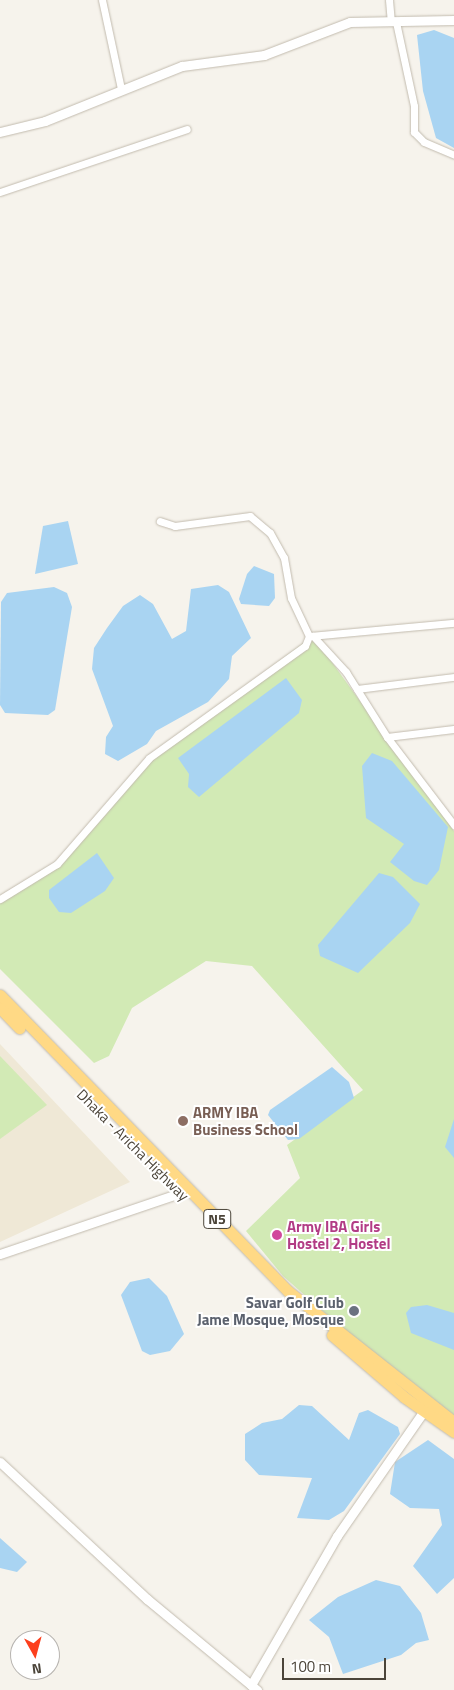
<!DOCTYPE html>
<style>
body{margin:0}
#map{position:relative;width:454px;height:1690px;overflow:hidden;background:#f6f3ec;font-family:"Titillium Web",sans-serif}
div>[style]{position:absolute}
.education>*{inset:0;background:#efe8d6}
.green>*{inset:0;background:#d2eab5}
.water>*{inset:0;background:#a9d4f2}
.roads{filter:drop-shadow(0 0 1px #c2bbae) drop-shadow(0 0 1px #c2bbae)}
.minor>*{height:7px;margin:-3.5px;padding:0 3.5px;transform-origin:3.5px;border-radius:3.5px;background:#fff}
.tertiary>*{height:9px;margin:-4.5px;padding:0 4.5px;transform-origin:4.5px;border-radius:4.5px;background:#fff}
.trunk>*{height:11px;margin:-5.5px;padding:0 5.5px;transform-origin:5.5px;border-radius:5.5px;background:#ffd985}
.dots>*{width:14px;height:14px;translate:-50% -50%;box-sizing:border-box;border:2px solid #fff;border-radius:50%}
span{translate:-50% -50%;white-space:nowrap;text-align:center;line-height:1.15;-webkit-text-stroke:4px #fff;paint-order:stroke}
.shield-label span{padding:1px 4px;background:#fff;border:1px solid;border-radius:4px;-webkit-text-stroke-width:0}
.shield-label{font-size:14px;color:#4b4439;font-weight:700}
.education-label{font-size:15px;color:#785e54;font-weight:700}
.left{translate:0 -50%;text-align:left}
.street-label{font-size:15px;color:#4b4439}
.hotel-label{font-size:15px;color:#b23c85;font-weight:700}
.worship-label{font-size:15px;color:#5b616d;font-weight:700}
.right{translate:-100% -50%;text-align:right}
.north{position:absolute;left:10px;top:1630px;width:50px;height:50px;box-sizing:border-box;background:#fff;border:1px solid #b7b4b0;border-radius:50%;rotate:173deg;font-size:14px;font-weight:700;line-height:20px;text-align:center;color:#4b4439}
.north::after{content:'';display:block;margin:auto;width:18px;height:22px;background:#fc3f1d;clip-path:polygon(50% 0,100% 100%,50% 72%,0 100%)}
.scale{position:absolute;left:282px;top:1658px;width:104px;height:22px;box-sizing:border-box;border:2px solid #4b4439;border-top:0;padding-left:6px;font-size:15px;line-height:18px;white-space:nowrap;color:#4b4439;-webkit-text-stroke:4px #fff;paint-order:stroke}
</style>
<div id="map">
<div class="education">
<div style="clip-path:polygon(0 1044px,130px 1182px,0 1242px)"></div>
</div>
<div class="green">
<div style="clip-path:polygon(313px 636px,454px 831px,454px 1416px,396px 1376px,283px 1276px,246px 1231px,300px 1178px,287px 1145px,363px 1090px,252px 966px,206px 961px,132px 1008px,109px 1056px,94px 1063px,0 969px,0 897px,57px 864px,164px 746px)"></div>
<div style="clip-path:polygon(0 1056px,47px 1105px,0 1139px)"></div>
</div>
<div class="water">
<div style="clip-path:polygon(434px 30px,454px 38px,454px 148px,436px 138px,423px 91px,417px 35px)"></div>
<div style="clip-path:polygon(68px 521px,78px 564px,35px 574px,43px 526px)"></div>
<div style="clip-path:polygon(254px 566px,274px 574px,275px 598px,269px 606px,241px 604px,239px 599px,247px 574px)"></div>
<div style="clip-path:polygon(218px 585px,229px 592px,251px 638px,232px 656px,229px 679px,208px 702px,156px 731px,147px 744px,118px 761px,105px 754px,106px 737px,113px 726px,92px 669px,94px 648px,107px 628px,123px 606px,140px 595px,153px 604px,172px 639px,186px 631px,191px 589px)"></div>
<div style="clip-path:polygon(54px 587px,67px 593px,72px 607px,55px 710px,48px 715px,5px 713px,0 705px,1px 602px,7px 593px)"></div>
<div style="clip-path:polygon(286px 678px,302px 700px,299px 713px,199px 797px,188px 787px,189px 774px,178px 758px)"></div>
<div style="clip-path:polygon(372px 753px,392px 761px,448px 827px,439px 870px,427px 885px,414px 881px,390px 862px,404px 844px,366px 818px,362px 766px)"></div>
<div style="clip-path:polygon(97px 853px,114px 878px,105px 891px,71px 913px,59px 912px,49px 898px,49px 890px)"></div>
<div style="clip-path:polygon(379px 873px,393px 877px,420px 904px,410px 923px,358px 973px,320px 956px,318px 945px)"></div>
<div style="clip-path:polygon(332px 1067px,349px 1082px,354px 1098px,299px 1139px,288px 1140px,268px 1115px,270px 1110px)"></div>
<div style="clip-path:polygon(454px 1119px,454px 1158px,445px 1147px)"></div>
<div style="clip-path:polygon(149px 1278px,167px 1296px,184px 1334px,170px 1351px,150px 1355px,142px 1351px,121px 1295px,130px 1282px)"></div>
<div style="clip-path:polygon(427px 1305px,454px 1313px,454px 1350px,411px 1333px,406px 1313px,411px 1307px)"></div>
<div style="clip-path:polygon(299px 1405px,312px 1406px,349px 1440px,359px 1413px,368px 1410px,398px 1427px,400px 1434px,344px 1511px,329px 1520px,297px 1518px,312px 1478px,259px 1475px,245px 1460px,245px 1434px,262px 1423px,282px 1419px)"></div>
<div style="clip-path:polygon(428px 1440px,454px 1459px,454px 1578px,437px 1594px,413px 1566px,442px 1525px,439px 1509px,410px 1508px,390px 1494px,395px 1462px)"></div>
<div style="clip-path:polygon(0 1538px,27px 1562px,17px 1572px,0 1568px)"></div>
<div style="clip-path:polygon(376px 1580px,400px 1586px,421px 1613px,429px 1640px,416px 1643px,401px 1655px,343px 1674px,329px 1637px,309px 1620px,338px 1597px)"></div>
</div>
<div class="roads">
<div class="minor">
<div style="left:102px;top:0;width:91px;rotate:77.9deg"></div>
<div style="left:389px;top:0;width:22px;rotate:85deg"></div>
<div style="left:396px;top:22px;width:86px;rotate:77.9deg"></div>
<div style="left:414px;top:106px;width:26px;rotate:90deg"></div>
<div style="left:414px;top:132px;width:14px;rotate:45deg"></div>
<div style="left:424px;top:142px;width:33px;rotate:23deg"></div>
<div style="left:0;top:192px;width:197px;rotate:-18.6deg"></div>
<div style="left:310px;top:636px;width:145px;rotate:-5.2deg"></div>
<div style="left:313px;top:636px;width:49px;rotate:47.5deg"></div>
<div style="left:346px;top:672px;width:77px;rotate:57.8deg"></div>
<div style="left:387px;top:737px;width:67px;rotate:-6.8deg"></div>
<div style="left:357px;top:689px;width:98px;rotate:-7.1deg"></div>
<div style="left:387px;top:737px;width:111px;rotate:52.7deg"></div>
<div style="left:0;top:899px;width:67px;rotate:-31.6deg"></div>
<div style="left:57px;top:864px;width:140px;rotate:-49deg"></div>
<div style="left:149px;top:758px;width:192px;rotate:-35.7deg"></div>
<div style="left:305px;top:646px;width:11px;rotate:-68deg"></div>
<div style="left:309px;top:636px;width:42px;rotate:-115.3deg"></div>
<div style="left:291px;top:598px;width:41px;rotate:-99.9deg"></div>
<div style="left:284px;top:558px;width:29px;rotate:-119deg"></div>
<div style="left:270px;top:533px;width:26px;rotate:-140deg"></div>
<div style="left:250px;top:516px;width:76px;rotate:172.4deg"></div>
<div style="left:175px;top:526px;width:16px;rotate:-162deg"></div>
</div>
<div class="tertiary">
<div style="left:0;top:132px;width:46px;rotate:-13.7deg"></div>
<div style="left:45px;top:121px;width:148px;rotate:-21.9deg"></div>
<div style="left:182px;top:66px;width:83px;rotate:-7.6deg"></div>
<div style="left:264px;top:55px;width:92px;rotate:-21deg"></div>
<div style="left:350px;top:22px;width:104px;rotate:-1.1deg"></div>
<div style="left:0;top:1254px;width:190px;rotate:-18.7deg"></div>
<div style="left:0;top:1462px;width:201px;rotate:43deg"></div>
<div style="left:147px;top:1599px;width:143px;rotate:39.6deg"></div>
<div style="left:251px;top:1685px;width:172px;rotate:-60deg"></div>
<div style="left:337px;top:1536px;width:152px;rotate:-55.2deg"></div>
</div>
<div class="trunk">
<div style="left:0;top:995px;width:413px;rotate:45.8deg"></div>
<div style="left:288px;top:1291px;width:211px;rotate:38.3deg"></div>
<div style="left:0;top:1008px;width:28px;rotate:46deg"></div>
<div style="left:332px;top:1335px;width:95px;rotate:40.7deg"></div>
<div style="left:404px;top:1397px;width:61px;rotate:35deg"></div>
</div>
</div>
<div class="dots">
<div style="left:183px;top:1121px;background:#8d6e63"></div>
<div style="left:277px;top:1235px;background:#d1479c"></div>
<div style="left:354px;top:1311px;background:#6b7280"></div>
</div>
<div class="shield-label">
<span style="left:217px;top:1219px">N5</span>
</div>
<div class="education-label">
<span class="left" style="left:193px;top:1121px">ARMY IBA<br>Business School</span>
</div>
<div class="street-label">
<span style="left:133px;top:1145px;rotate:45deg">Dhaka - Aricha Highway</span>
</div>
<div class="hotel-label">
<span class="left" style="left:287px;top:1235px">Army IBA Girls<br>Hostel 2, Hostel</span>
</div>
<div class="worship-label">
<span class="right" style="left:344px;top:1311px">Savar Golf Club<br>Jame Mosque, Mosque</span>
</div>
<div class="north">N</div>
<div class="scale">100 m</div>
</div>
